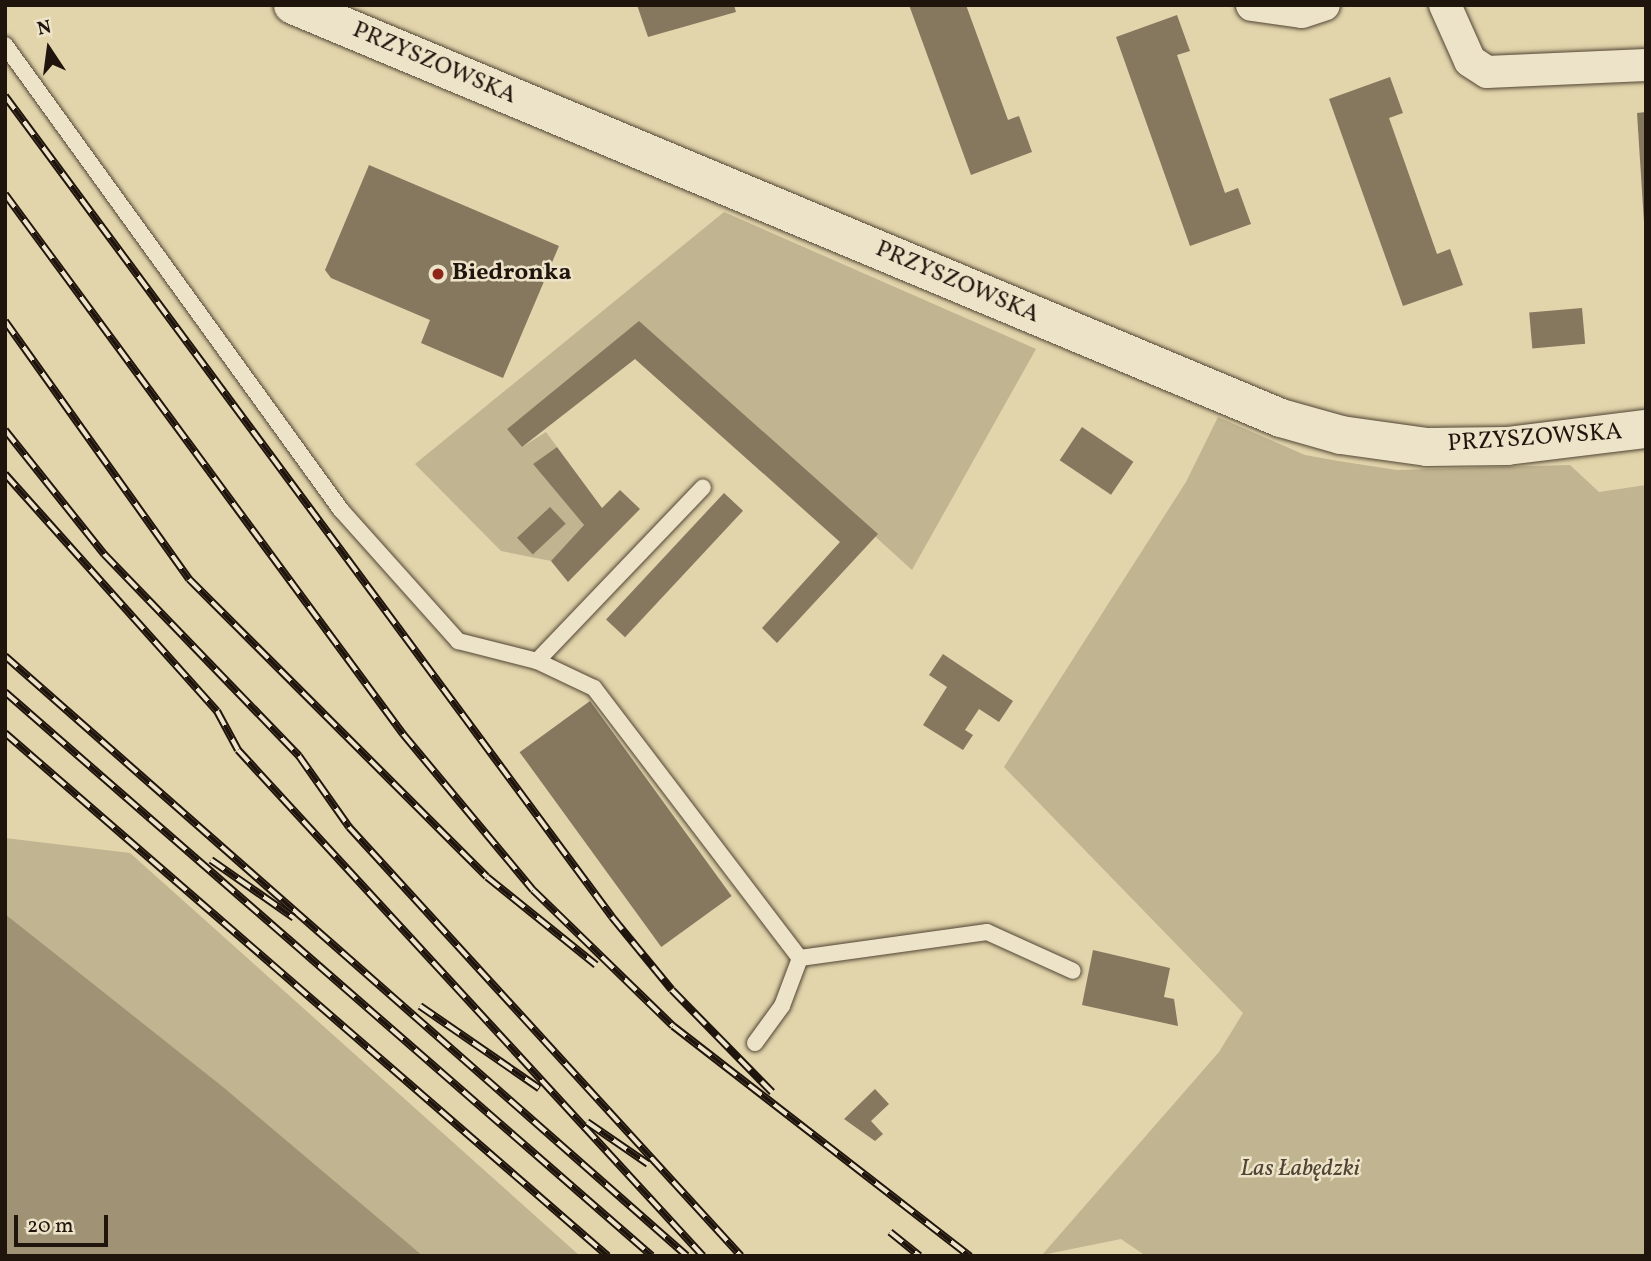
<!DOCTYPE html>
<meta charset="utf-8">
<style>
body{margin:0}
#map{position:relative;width:1651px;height:1261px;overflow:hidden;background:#e2d4ab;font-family:Vollkorn,serif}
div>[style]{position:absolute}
.green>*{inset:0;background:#c1b490}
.water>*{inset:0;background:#a09375}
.building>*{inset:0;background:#85785f;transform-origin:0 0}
.roads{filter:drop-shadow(0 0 2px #504534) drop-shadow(0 0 2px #504534)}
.service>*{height:16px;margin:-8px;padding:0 8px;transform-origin:8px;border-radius:8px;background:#ece3c8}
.minor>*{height:32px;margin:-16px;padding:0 16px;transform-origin:16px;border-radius:16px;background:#ece3c8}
.tertiary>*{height:38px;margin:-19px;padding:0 19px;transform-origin:19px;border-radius:19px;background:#ece3c8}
.rail>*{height:8px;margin-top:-4px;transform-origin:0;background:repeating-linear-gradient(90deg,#ece3c8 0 16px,#20150d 0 32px);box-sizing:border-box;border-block:2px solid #20150d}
.dots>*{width:19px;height:19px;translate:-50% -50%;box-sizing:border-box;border:4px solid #ece3c8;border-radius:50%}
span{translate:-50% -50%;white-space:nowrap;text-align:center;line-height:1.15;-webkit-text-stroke:5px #ece3c8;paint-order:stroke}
.street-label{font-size:24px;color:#20150d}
.poi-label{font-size:24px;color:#20150d;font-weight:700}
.left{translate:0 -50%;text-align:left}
.park-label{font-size:24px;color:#504534;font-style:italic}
.frame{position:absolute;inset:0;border:7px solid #20150d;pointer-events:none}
.north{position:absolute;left:14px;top:14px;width:70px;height:70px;-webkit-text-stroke:5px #ece3c8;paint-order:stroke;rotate:347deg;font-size:19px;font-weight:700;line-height:28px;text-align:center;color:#20150d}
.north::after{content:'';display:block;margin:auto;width:24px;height:32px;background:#20150d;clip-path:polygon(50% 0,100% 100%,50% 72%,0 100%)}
.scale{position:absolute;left:14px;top:1215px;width:94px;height:32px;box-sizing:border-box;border:4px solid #20150d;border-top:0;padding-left:9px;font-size:21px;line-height:24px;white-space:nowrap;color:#20150d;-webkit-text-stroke:5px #ece3c8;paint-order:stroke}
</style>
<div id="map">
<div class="green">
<div style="clip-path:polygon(724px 212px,1036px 349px,912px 570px,639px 322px,507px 429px,522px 447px,546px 432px,557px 447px,533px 464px,584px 525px,551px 561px,501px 551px,415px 464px)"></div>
<div style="clip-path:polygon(1218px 417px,1305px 455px,1338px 461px,1397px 470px,1570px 465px,1599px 492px,1646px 485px,1646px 1256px,1146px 1256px,1121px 1239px,1042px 1255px,1219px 1052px,1243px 1013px,1004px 767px,1186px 482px)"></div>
<div style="clip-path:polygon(5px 838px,130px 853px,580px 1256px,423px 1256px,5px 914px)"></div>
</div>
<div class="water">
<div style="clip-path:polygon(5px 914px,223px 1087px,423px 1256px,5px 1256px)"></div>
</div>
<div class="building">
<div style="clip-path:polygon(637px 5px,734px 5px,736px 12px,648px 37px)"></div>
<div style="clip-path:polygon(909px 5px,966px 5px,1008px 120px,1019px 116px,1032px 152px,971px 175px)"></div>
<div style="clip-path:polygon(1177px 15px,1190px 51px,1177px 55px,1225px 193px,1238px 188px,1251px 224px,1190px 246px,1116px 37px)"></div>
<div style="clip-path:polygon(1390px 77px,1403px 113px,1389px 118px,1437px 254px,1450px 249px,1463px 285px,1403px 306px,1329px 99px)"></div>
<div style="clip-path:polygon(1646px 112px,1646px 222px,1644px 222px,1637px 113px)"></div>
<div style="clip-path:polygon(369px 165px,559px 246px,503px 378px,421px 343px,430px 320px,331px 278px,325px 270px)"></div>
<div style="left:1582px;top:308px;width:36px;height:53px;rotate:85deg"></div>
<div style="clip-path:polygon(639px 321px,878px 534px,777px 643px,762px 628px,840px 542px,635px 359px,522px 447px,507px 429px)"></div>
<div style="left:1082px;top:427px;width:62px;height:40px;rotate:34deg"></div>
<div style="clip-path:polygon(557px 447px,602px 508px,620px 490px,640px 509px,568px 582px,551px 561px,584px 525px,533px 464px)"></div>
<div style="left:724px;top:493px;width:26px;height:173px;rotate:43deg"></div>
<div style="left:550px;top:507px;width:23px;height:45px;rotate:47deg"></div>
<div style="clip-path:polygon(943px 654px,1013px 701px,999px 722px,979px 709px,965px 730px,973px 735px,963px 750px,923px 725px,947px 687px,929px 675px)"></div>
<div style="left:590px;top:701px;width:241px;height:87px;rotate:54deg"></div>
<div style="clip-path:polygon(1093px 950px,1170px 968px,1164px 997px,1174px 999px,1178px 1026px,1082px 1005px)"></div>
<div style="clip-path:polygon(875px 1089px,889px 1104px,871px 1121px,883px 1134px,875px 1141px,844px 1119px)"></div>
</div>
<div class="roads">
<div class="service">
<div style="left:5px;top:45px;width:574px;rotate:54.15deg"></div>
<div style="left:341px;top:510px;width:176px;rotate:48.2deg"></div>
<div style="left:458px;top:641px;width:81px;rotate:14.2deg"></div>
<div style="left:537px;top:661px;width:63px;rotate:25.3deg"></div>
<div style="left:594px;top:688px;width:340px;rotate:52.7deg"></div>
<div style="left:800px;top:958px;width:189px;rotate:-7.9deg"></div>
<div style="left:987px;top:932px;width:94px;rotate:24.4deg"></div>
<div style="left:537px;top:661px;width:240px;rotate:-46.3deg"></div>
<div style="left:755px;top:1043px;width:46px;rotate:-53.9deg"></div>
<div style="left:782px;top:1006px;width:51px;rotate:-69.4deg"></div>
</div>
<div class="minor">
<div style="left:1252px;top:5px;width:50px;rotate:8deg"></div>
<div style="left:1302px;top:12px;width:23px;rotate:-18deg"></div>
<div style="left:1445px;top:5px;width:61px;rotate:65.9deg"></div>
<div style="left:1470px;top:61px;width:20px;rotate:33deg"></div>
<div style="left:1487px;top:72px;width:159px;rotate:-2.5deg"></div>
</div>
<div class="tertiary">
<div style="left:293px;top:5px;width:1071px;rotate:22.69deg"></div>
<div style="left:1281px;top:418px;width:62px;rotate:15.8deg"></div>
<div style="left:1341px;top:435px;width:87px;rotate:7.9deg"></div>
<div style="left:1427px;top:447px;width:80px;rotate:-0.7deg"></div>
<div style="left:1507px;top:446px;width:140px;rotate:-7deg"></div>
</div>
</div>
<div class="rail">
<div style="left:5px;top:96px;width:1021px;rotate:53.52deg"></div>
<div style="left:612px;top:917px;width:94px;rotate:50.6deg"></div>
<div style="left:672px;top:990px;width:143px;rotate:45.6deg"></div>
<div style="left:5px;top:194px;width:671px;rotate:53.61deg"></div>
<div style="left:403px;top:734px;width:203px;rotate:50.2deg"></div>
<div style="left:533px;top:890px;width:195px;rotate:44.2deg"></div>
<div style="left:673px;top:1026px;width:376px;rotate:37.8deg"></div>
<div style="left:5px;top:321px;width:317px;rotate:54.5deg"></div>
<div style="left:189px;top:579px;width:421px;rotate:45deg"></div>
<div style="left:487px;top:877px;width:140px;rotate:38.9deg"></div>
<div style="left:5px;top:430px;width:159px;rotate:51.4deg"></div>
<div style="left:104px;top:554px;width:281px;rotate:46deg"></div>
<div style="left:299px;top:756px;width:87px;rotate:54.8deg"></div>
<div style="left:349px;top:827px;width:581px;rotate:47.58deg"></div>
<div style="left:5px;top:474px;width:318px;rotate:48.2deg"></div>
<div style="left:217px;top:711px;width:44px;rotate:61.7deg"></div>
<div style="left:238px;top:750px;width:687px;rotate:47.42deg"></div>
<div style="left:5px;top:656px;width:908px;rotate:41.34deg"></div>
<div style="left:5px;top:692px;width:858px;rotate:41.08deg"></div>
<div style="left:5px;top:733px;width:798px;rotate:40.94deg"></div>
<div style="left:211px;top:860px;width:101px;rotate:34.9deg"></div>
<div style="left:420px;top:1006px;width:145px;rotate:34.6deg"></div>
<div style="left:587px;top:1122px;width:74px;rotate:34.5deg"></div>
<div style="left:890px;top:1232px;width:38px;rotate:39deg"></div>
</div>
<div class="dots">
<div style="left:438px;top:274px;background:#8f2418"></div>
</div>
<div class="street-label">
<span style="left:434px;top:64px;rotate:23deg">PRZYSZOWSKA</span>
<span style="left:957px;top:283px;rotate:23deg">PRZYSZOWSKA</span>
<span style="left:1535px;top:439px;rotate:-4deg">PRZYSZOWSKA</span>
</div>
<div class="poi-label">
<span class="left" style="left:452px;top:274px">Biedronka</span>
</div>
<div class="park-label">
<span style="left:1300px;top:1170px">Las Łabędzki</span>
</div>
<div class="frame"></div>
<div class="north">N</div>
<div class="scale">20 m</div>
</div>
